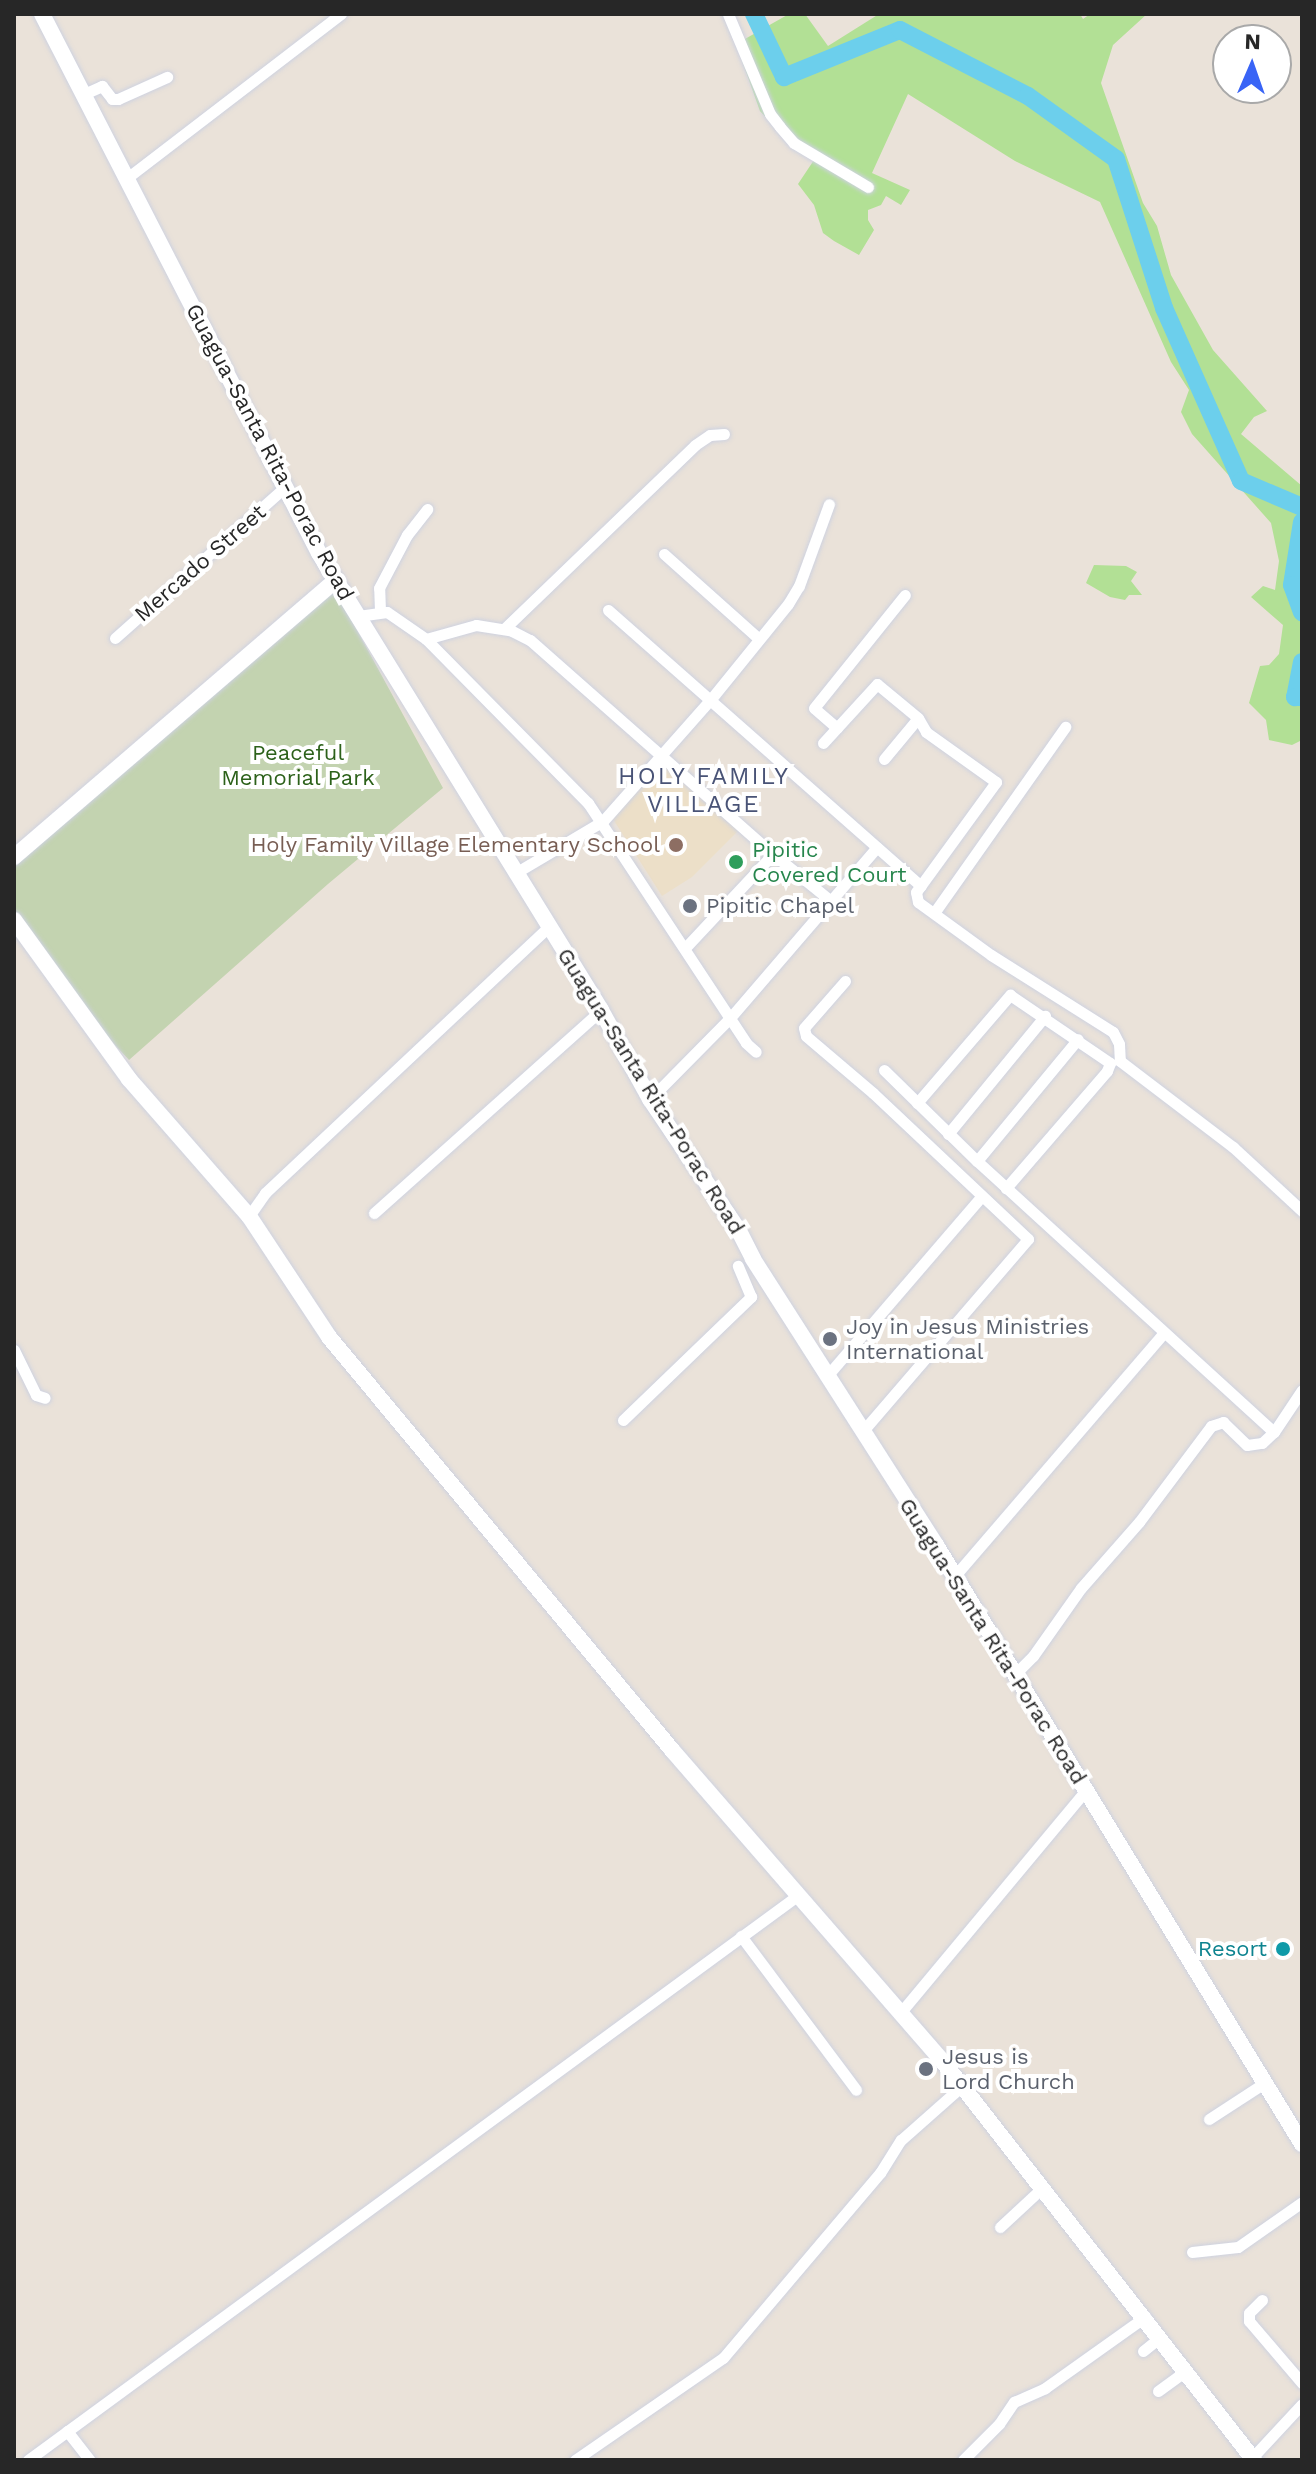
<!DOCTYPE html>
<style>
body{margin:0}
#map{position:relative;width:1316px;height:2474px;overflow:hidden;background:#eae2d9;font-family:"Work Sans",sans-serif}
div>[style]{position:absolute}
.education>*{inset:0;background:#ecdfc8}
.green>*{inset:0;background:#b2e095}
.cemetery>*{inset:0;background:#c3d3b0}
.river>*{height:18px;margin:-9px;padding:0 9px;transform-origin:9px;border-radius:9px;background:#6ccfec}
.roads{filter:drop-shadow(0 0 2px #ced2e0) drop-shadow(0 0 2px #ced2e0)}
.street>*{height:11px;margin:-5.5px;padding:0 5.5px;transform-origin:5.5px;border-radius:5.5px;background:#fff}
.secondary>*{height:16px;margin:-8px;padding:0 8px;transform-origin:8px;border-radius:8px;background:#fff}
.dots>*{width:22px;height:22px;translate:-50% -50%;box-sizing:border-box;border:4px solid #fff;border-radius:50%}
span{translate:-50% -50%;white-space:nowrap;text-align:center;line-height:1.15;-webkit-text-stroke:8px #fff;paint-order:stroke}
.street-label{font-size:22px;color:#272727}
.park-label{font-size:22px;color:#2c611a}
.education-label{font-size:22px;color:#785e54}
.right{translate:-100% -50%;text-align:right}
.leisure-label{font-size:22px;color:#27864d}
.left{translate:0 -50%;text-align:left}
.worship-label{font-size:22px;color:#5b616d}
.culture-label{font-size:22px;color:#0d838f}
.neighbourhood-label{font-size:24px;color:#495376;letter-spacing:2px}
.frame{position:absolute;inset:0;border:16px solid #272727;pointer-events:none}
.north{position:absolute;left:1212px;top:24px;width:80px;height:80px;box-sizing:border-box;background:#fff;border:2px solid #a9a9a9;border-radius:50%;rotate:2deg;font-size:22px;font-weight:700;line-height:32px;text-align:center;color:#272727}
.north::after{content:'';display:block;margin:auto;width:28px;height:36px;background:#3964f6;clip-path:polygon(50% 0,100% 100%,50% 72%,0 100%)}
</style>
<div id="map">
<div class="education">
<div style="clip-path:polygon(662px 764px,739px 830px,692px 877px,662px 896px,613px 819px)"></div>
</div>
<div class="green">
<div style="clip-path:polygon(789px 14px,805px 14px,828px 46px,879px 14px,1080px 14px,1083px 19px,1090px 14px,1147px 14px,1113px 45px,1101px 83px,1143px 203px,1157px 226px,1171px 275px,1213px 350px,1267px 411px,1254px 417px,1241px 434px,1302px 486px,1302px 740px,1292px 745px,1269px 740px,1266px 720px,1249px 703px,1260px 666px,1269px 665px,1279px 654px,1283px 625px,1251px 597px,1263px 586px,1275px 590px,1279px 561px,1271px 523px,1192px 434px,1181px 412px,1189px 390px,1171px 362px,1100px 202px,1015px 161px,908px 94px,872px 173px,910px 190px,901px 205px,886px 196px,881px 205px,868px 210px,868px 220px,874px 230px,859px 255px,834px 241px,823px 233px,814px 205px,798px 184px,814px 160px,790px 144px,760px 111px,736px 44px)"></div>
<div style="clip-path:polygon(1094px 565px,1126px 566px,1137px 572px,1131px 581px,1142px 595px,1129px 595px,1125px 600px,1110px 597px,1086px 583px)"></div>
</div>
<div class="cemetery">
<div style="clip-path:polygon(333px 586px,443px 788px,328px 884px,129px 1060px,102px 1031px,14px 912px,14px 867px)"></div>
</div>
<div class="river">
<div style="left:754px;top:14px;width:70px;rotate:64.5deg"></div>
<div style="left:784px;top:77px;width:125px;rotate:-22.1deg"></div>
<div style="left:900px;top:30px;width:144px;rotate:27.3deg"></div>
<div style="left:1028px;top:96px;width:108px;rotate:35.6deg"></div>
<div style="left:1116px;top:159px;width:157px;rotate:72.1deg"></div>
<div style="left:1164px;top:308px;width:189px;rotate:66deg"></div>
<div style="left:1241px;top:481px;width:66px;rotate:23.1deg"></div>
<div style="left:1302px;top:522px;width:64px;rotate:99deg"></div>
<div style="left:1292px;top:585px;width:29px;rotate:70deg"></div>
<div style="left:1302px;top:662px;width:36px;rotate:101deg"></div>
<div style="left:1295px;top:697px;width:7px"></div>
</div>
<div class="roads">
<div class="street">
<div style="left:728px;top:14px;width:108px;rotate:67.2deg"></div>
<div style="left:770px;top:114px;width:16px;rotate:52deg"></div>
<div style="left:780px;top:127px;width:21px;rotate:49deg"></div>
<div style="left:794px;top:143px;width:86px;rotate:30.7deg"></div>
<div style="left:84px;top:94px;width:20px;rotate:-24deg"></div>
<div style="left:102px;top:86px;width:16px;rotate:52deg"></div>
<div style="left:112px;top:99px;width:6px"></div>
<div style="left:118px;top:99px;width:54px;rotate:-24.2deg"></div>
<div style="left:127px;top:178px;width:270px;rotate:-37.5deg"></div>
<div style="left:664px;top:554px;width:127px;rotate:41.8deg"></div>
<div style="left:608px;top:610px;width:417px;rotate:41.4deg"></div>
<div style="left:380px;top:611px;width:23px;rotate:-92deg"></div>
<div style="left:379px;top:588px;width:60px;rotate:-62.2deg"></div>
<div style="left:407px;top:535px;width:33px;rotate:-52deg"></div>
<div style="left:358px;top:616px;width:29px;rotate:-8deg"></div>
<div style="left:387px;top:612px;width:47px;rotate:34.7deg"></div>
<div style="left:426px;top:639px;width:231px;rotate:45.4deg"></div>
<div style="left:588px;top:803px;width:287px;rotate:56.6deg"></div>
<div style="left:746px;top:1043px;width:13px;rotate:42deg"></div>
<div style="left:504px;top:629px;width:265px;rotate:-43.9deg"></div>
<div style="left:695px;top:445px;width:18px;rotate:-34deg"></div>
<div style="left:710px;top:435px;width:14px;rotate:-4deg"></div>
<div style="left:115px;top:638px;width:227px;rotate:-41.6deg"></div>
<div style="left:426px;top:639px;width:52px;rotate:-15.6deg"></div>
<div style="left:476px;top:625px;width:36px;rotate:9deg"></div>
<div style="left:512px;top:631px;width:20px;rotate:27deg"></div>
<div style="left:530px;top:640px;width:324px;rotate:41.4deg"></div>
<div style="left:773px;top:854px;width:75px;rotate:39deg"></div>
<div style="left:837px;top:728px;width:30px;rotate:-139deg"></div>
<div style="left:814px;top:708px;width:145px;rotate:-51.2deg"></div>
<div style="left:823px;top:743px;width:80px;rotate:-47.5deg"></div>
<div style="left:877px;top:684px;width:53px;rotate:39.7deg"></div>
<div style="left:918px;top:718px;width:16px;rotate:60deg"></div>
<div style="left:926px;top:732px;width:86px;rotate:35.5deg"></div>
<div style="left:996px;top:782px;width:136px;rotate:126deg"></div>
<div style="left:916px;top:892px;width:10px;rotate:79deg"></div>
<div style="left:918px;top:902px;width:90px;rotate:36deg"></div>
<div style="left:991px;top:955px;width:144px;rotate:32.3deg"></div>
<div style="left:1113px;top:1032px;width:13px;rotate:63deg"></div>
<div style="left:1119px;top:1044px;width:17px;rotate:87deg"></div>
<div style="left:1120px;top:1061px;width:142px;rotate:37.3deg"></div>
<div style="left:1233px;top:1147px;width:94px;rotate:42.8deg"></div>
<div style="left:884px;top:759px;width:53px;rotate:-50.3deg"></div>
<div style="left:517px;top:872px;width:100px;rotate:-30.7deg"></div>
<div style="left:603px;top:821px;width:163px;rotate:-48.5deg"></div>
<div style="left:711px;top:699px;width:122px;rotate:-51deg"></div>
<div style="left:788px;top:604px;width:21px;rotate:-59deg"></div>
<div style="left:799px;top:586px;width:87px;rotate:-69.9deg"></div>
<div style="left:934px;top:913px;width:228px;rotate:-54.8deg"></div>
<div style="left:685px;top:948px;width:129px;rotate:-46.9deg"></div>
<div style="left:845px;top:981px;width:62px;rotate:131.1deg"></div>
<div style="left:804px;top:1028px;width:8px;rotate:76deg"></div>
<div style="left:806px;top:1036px;width:88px;rotate:40.4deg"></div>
<div style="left:873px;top:1093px;width:213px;rotate:43.3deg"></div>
<div style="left:1028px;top:1239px;width:255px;rotate:130.7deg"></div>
<div style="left:884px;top:1070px;width:130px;rotate:44.4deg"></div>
<div style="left:977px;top:1161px;width:402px;rotate:42.4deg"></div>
<div style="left:650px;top:1099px;width:114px;rotate:-45.4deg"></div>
<div style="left:730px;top:1018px;width:225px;rotate:-49.3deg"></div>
<div style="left:917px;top:1103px;width:143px;rotate:-49.3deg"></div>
<div style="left:1010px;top:995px;width:121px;rotate:34.2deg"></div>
<div style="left:1110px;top:1063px;width:9px;rotate:111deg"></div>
<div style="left:1107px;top:1071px;width:155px;rotate:130.8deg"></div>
<div style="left:948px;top:1134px;width:153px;rotate:-50.6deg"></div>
<div style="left:977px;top:1161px;width:158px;rotate:-50.4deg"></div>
<div style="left:374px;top:1213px;width:305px;rotate:-41.8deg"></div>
<div style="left:249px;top:1216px;width:28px;rotate:-55deg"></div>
<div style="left:265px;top:1193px;width:388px;rotate:-43.2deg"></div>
<div style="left:14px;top:1350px;width:50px;rotate:63.9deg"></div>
<div style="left:36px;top:1395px;width:9px;rotate:18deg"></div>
<div style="left:827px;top:1376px;width:236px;rotate:-49.3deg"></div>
<div style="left:623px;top:1420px;width:178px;rotate:-43.9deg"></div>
<div style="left:751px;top:1297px;width:34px;rotate:-113deg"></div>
<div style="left:953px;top:1578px;width:323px;rotate:-49.3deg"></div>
<div style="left:1013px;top:1676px;width:28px;rotate:-45deg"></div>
<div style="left:1033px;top:1656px;width:83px;rotate:-54.8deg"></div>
<div style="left:1081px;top:1588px;width:88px;rotate:-48.7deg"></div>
<div style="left:1139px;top:1522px;width:120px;rotate:-53.1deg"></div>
<div style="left:1211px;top:1426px;width:13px;rotate:-18deg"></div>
<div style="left:1223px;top:1422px;width:33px;rotate:44deg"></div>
<div style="left:1247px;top:1445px;width:15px;rotate:-8deg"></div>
<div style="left:1262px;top:1443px;width:16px;rotate:-43deg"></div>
<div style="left:1274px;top:1432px;width:50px;rotate:-56.3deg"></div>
<div style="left:741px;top:1936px;width:192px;rotate:53.2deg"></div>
<div style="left:901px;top:2012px;width:289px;rotate:-50.2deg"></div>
<div style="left:1209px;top:2119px;width:68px;rotate:-33deg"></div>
<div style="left:1000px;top:2227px;width:54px;rotate:-42.8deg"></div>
<div style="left:1192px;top:2252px;width:46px;rotate:-6.2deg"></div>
<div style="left:1238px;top:2247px;width:78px;rotate:-35.1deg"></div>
<div style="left:1262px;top:2300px;width:18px;rotate:135deg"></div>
<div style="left:1249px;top:2313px;width:8px;rotate:90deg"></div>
<div style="left:1249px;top:2321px;width:82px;rotate:49.5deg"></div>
<div style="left:1143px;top:2351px;width:22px;rotate:-39deg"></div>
<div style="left:1158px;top:2391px;width:34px;rotate:-36deg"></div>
<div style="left:67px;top:2431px;width:37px;rotate:52deg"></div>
<div style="left:28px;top:2460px;width:954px;rotate:-36.26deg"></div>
<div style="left:575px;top:2460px;width:180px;rotate:-34.6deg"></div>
<div style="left:723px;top:2358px;width:243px;rotate:-49.7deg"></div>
<div style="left:880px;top:2173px;width:39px;rotate:-58deg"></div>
<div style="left:901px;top:2140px;width:81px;rotate:-41.5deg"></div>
<div style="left:963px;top:2460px;width:51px;rotate:-45deg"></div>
<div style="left:999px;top:2424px;width:27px;rotate:-56deg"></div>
<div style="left:1014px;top:2402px;width:34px;rotate:-24deg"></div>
<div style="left:1045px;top:2388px;width:123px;rotate:-35.4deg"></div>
<div style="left:1250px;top:2460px;width:76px;rotate:-47.1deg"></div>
</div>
<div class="secondary">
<div style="left:42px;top:14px;width:606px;rotate:62.8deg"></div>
<div style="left:319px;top:553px;width:537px;rotate:58.32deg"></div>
<div style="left:601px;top:1010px;width:102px;rotate:61.2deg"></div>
<div style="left:650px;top:1099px;width:159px;rotate:56deg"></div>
<div style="left:739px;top:1231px;width:31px;rotate:63deg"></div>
<div style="left:753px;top:1259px;width:340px;rotate:57.4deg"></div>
<div style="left:936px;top:1545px;width:702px;rotate:58.57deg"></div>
<div style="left:14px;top:857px;width:425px;rotate:-40.7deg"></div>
<div style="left:14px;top:920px;width:196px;rotate:54.1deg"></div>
<div style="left:129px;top:1079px;width:182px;rotate:48.8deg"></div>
<div style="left:249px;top:1216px;width:145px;rotate:56.5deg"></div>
<div style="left:329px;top:1337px;width:537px;rotate:50.29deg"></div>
<div style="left:672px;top:1750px;width:415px;rotate:49deg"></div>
<div style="left:944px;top:2063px;width:504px;rotate:52.02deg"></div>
</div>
</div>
<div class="dots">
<div style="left:676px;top:845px;background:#8d6e63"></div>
<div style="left:736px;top:862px;background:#2e9e5b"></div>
<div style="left:690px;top:906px;background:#6b7280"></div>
<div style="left:830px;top:1339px;background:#6b7280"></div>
<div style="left:1283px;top:1949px;background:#0f9aa8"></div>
<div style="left:926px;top:2069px;background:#6b7280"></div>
</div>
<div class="street-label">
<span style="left:270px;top:452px;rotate:62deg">Guagua-Santa Rita-Porac Road</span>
<span style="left:200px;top:563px;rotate:-41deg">Mercado Street</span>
<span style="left:651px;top:1091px;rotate:58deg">Guagua-Santa Rita-Porac Road</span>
<span style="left:993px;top:1641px;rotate:58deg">Guagua-Santa Rita-Porac Road</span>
</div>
<div class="park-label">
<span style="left:298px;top:765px">Peaceful<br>Memorial Park</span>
</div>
<div class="education-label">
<span class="right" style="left:660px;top:845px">Holy Family Village Elementary School</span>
</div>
<div class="leisure-label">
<span class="left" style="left:752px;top:862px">Pipitic<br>Covered Court</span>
</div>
<div class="worship-label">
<span class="left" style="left:706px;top:906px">Pipitic Chapel</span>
<span class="left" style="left:846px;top:1339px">Joy in Jesus Ministries<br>International</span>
<span class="left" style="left:942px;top:2069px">Jesus is<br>Lord Church</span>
</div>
<div class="culture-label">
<span class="right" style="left:1267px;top:1949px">Resort</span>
</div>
<div class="neighbourhood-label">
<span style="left:704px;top:791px">HOLY FAMILY<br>VILLAGE</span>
</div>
<div class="frame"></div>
<div class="north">N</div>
</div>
